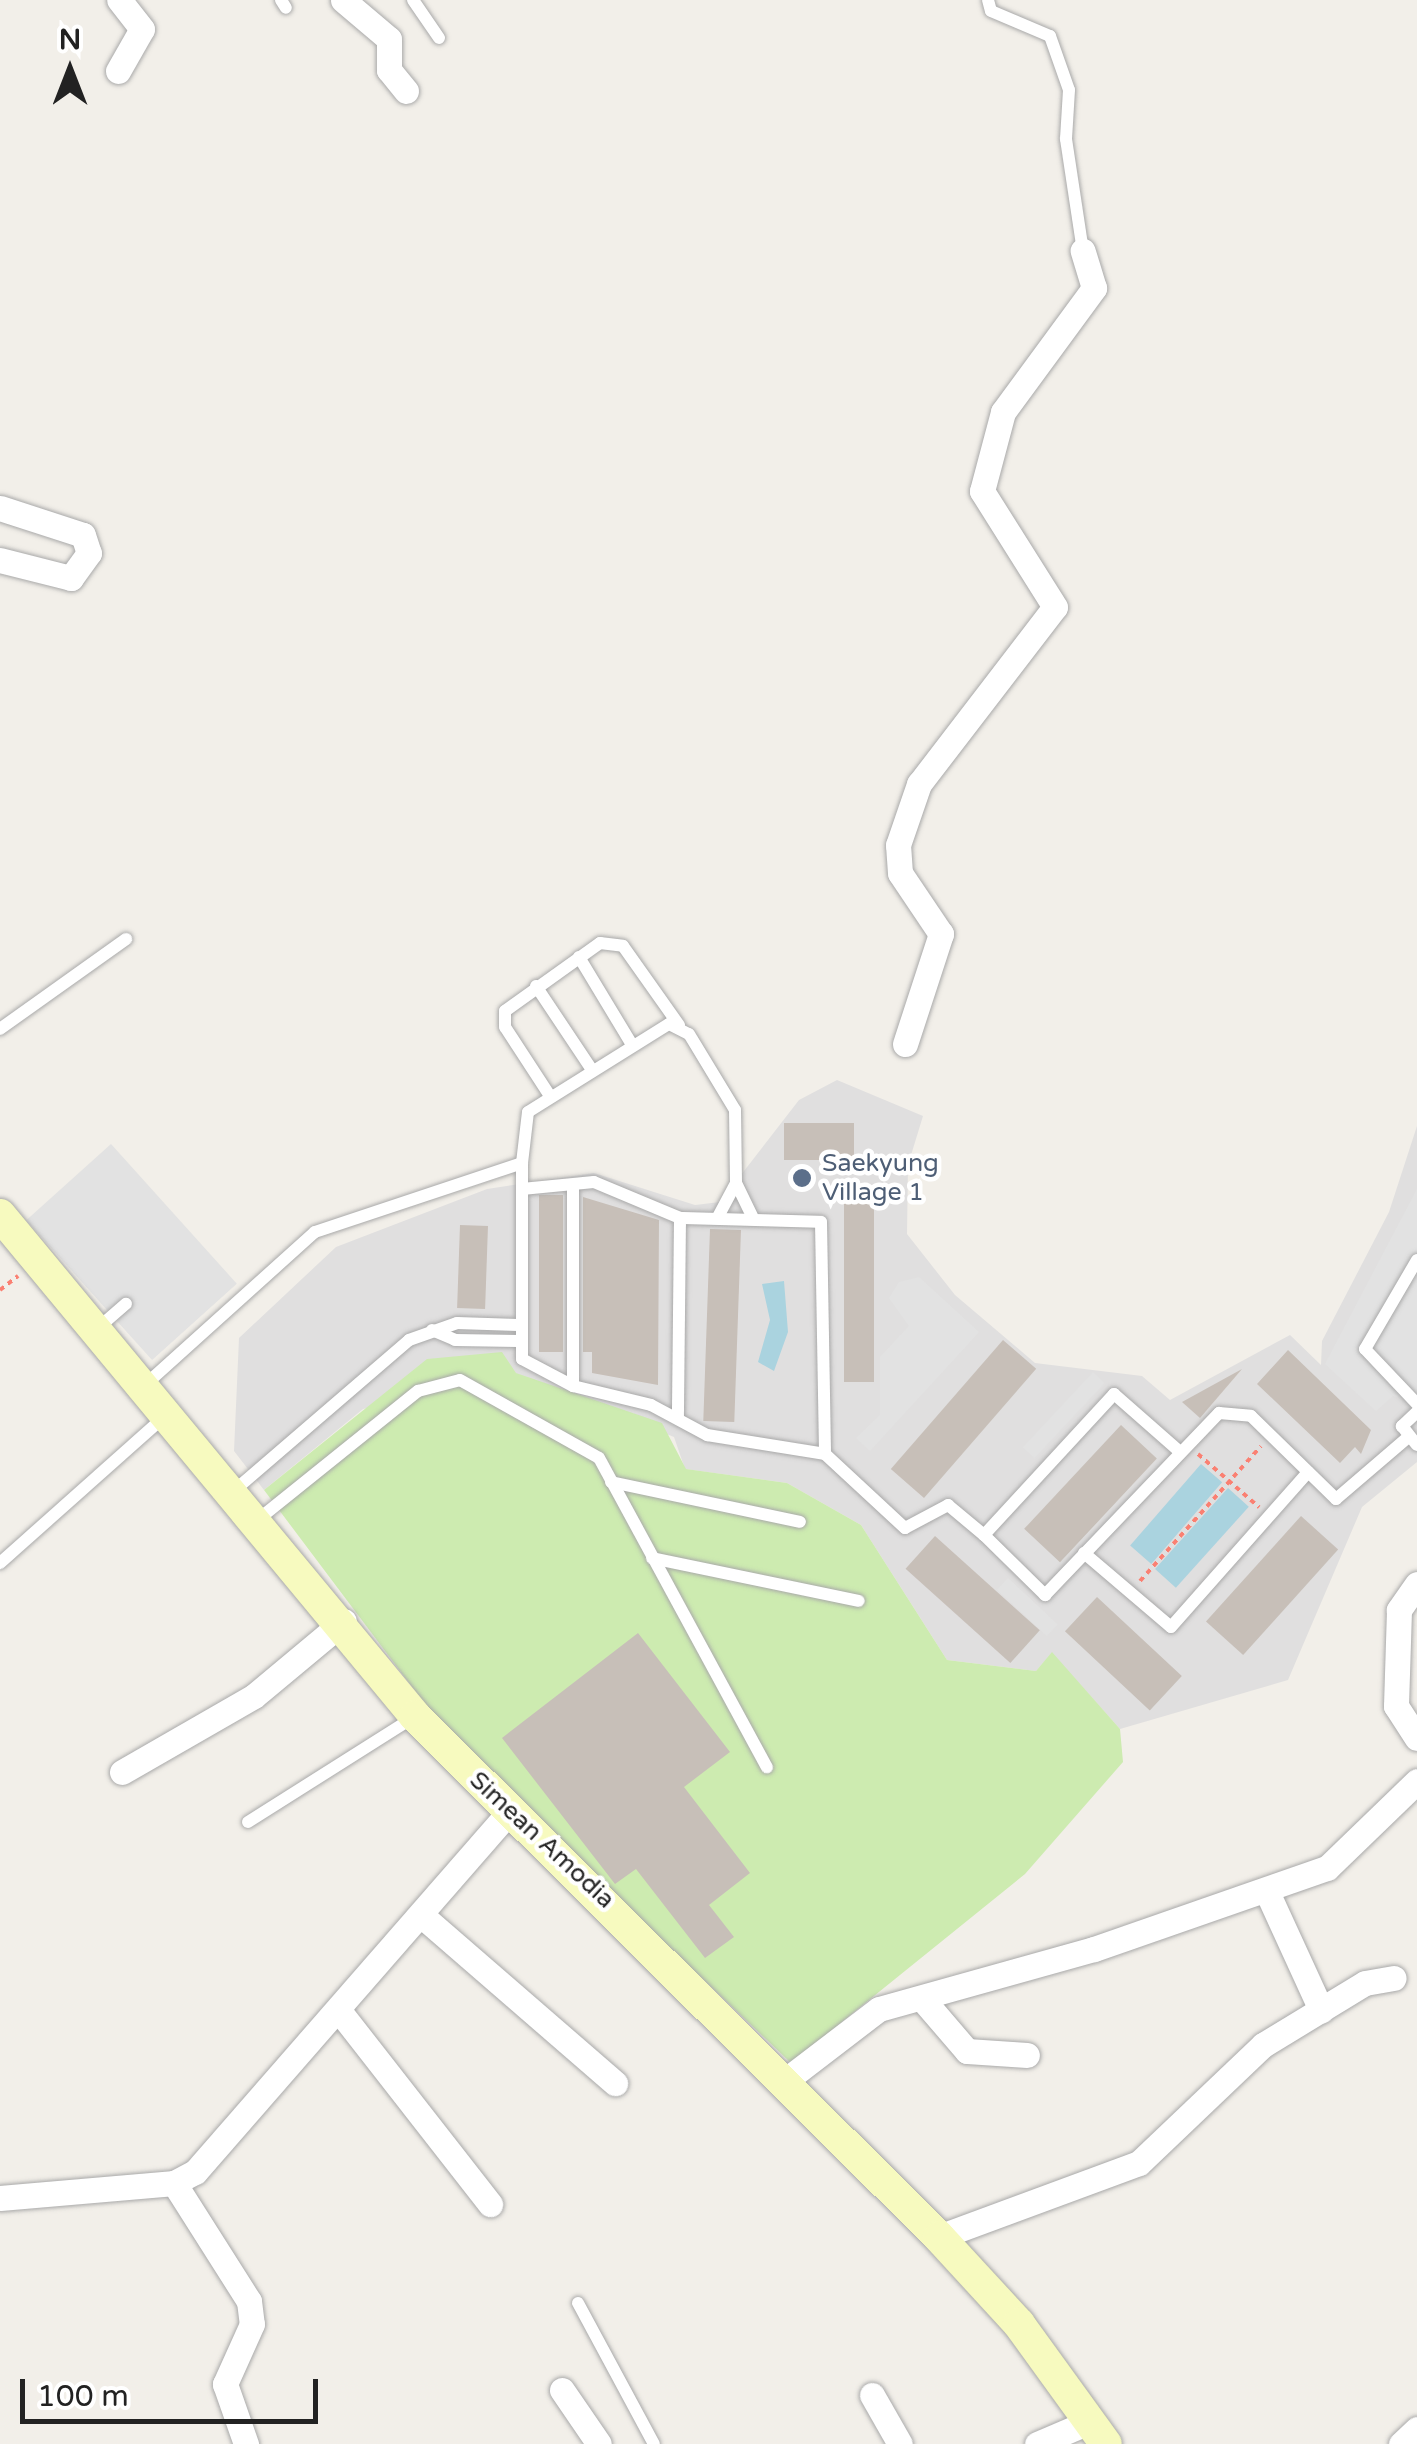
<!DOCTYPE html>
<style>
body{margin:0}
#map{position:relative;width:1417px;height:2444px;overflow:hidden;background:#f2efe9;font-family:"Varela Round",sans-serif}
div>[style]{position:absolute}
.residential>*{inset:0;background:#e0dfdf}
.grass>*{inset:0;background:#cdebb0}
.parking>*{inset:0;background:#e2e2e2;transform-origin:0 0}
.water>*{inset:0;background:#aad3df;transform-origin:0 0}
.building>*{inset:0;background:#c7bfb8;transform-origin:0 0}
.path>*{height:4px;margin-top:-2px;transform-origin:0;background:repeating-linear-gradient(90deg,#fa8072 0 5px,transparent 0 10px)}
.roads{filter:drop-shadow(0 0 2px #a9a9a9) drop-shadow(0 0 2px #a9a9a9)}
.lane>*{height:12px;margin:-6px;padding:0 6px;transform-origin:6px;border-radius:6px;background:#fff}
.street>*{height:25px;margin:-12.5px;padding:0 12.5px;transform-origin:12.5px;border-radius:12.5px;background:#fff}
.secondary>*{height:32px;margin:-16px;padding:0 16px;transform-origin:16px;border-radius:16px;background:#f7fabf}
.dots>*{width:28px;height:28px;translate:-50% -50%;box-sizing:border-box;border:5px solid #fff;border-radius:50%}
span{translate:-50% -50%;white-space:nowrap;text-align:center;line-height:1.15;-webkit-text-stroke:9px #fff;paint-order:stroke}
.service-label{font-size:25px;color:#4e5e75}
.left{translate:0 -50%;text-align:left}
.street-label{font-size:25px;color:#222}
.north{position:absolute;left:20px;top:20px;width:100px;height:100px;-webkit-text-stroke:8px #fff;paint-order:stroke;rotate:0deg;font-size:28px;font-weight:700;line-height:40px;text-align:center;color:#222}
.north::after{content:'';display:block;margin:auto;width:35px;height:45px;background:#222;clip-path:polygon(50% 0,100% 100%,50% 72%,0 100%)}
.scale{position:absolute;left:20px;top:2379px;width:298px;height:45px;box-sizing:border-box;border:5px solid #222;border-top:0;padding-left:12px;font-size:30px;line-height:35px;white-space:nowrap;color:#222;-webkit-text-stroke:8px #fff;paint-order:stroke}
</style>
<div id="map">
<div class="residential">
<div style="clip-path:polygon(837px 1080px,923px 1116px,908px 1165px,907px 1234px,955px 1295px,1035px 1363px,1142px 1376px,1170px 1400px,1290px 1335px,1321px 1365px,1322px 1341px,1389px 1212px,1417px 1126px,1417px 1462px,1362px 1507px,1288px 1680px,1120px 1729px,1052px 1653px,1036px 1671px,947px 1660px,861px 1525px,787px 1483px,685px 1469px,674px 1437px,515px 1373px,363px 1409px,264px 1490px,234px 1451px,239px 1338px,336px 1247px,487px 1189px,594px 1173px,695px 1205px,720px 1202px,799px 1100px)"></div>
</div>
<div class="grass">
<div style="clip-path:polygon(502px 1352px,516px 1373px,662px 1423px,686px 1469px,787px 1483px,861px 1525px,947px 1660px,1036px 1671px,1052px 1652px,1120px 1729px,1123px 1762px,1025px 1874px,791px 2063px,452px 1740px,264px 1490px,427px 1359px)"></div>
</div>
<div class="parking">
<div style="left:111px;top:1144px;width:188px;height:114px;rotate:48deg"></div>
<div style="clip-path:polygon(1417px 1189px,1417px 1403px,1393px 1396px,1376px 1411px,1325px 1364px)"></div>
<div style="clip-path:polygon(919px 1277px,979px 1332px,870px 1451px,856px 1438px,880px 1415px,880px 1357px,909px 1326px,889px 1298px,899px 1282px)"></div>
<div style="left:1093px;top:1372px;width:16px;height:103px;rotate:43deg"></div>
<div style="left:1008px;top:1578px;width:68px;height:16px;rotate:43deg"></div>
</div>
<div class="water">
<div style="clip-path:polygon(784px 1281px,788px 1332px,774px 1371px,758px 1362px,770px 1320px,762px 1284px)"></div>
<div style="left:1201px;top:1464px;width:28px;height:108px;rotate:41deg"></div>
<div style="left:1228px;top:1488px;width:28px;height:109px;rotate:42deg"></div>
</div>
<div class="building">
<div style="left:784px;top:1123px;width:70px;height:37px"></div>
<div style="left:844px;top:1194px;width:30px;height:188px"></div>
<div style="left:563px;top:1195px;width:157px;height:24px;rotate:90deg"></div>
<div style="clip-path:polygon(583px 1197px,659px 1220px,658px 1385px,592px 1373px,592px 1352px,583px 1352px)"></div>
<div style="left:460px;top:1225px;width:28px;height:83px;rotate:2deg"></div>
<div style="left:710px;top:1229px;width:31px;height:192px;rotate:2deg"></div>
<div style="left:1003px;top:1340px;width:44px;height:171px;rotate:41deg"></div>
<div style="clip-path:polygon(1288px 1350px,1371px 1430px,1361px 1454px,1355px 1447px,1340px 1463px,1257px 1384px)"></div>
<div style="clip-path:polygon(1242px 1369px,1200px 1418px,1182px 1402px)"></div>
<div style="left:1121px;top:1425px;width:49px;height:142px;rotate:43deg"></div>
<div style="left:1301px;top:1516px;width:50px;height:142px;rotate:42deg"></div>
<div style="left:935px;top:1536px;width:141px;height:44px;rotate:42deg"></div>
<div style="left:1097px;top:1597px;width:116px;height:47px;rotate:43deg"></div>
<div style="clip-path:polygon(638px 1633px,730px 1752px,684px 1787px,750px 1873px,709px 1905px,734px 1937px,705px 1958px,636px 1869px,615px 1884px,502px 1738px)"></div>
</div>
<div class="path">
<div style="left:0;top:1290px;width:23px;rotate:-38deg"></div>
<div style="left:1198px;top:1454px;width:81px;rotate:41deg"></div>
<div style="left:1140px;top:1581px;width:181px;rotate:-48.1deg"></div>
</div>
<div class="roads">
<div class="lane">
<div style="left:281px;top:0;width:9px;rotate:58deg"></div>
<div style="left:413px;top:0;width:46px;rotate:55.6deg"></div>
<div style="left:988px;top:0;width:11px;rotate:75deg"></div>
<div style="left:991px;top:11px;width:64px;rotate:23deg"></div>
<div style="left:1050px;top:36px;width:57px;rotate:70.6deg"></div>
<div style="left:1069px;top:90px;width:49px;rotate:93.5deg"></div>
<div style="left:1066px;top:139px;width:113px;rotate:81.4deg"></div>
<div style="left:579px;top:957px;width:103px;rotate:58.9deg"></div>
<div style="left:536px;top:986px;width:101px;rotate:56.3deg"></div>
<div style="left:0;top:1029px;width:155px;rotate:-35.5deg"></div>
<div style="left:550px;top:1096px;width:82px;rotate:-123.1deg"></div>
<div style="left:505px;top:1027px;width:16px;rotate:-90deg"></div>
<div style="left:505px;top:1011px;width:117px;rotate:-35.6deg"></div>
<div style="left:600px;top:943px;width:23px;rotate:7deg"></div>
<div style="left:623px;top:946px;width:97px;rotate:54.7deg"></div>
<div style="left:522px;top:1163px;width:196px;rotate:90deg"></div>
<div style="left:522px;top:1359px;width:58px;rotate:27.9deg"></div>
<div style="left:573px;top:1386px;width:80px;rotate:13.7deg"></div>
<div style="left:651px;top:1405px;width:64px;rotate:28.2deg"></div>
<div style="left:707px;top:1435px;width:120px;rotate:9.1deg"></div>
<div style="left:825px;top:1454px;width:109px;rotate:42.8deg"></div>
<div style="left:905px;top:1528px;width:49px;rotate:-28.1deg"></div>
<div style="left:948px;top:1505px;width:47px;rotate:39.8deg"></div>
<div style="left:984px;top:1535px;width:192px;rotate:-47.3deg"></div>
<div style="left:1114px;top:1394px;width:88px;rotate:41.3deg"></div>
<div style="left:736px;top:1183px;width:37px;rotate:64deg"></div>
<div style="left:522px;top:1189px;width:72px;rotate:-5.6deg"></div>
<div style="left:594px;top:1182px;width:93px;rotate:22.7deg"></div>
<div style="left:680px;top:1218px;width:198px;rotate:90.6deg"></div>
<div style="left:680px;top:1218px;width:141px;rotate:1.6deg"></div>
<div style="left:821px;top:1222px;width:232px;rotate:89deg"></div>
<div style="left:1417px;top:1260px;width:103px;rotate:120.3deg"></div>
<div style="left:1365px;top:1349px;width:76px;rotate:46.6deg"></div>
<div style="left:98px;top:1328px;width:37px;rotate:-41deg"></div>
<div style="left:432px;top:1330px;width:25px;rotate:23deg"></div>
<div style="left:455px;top:1340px;width:63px;rotate:0.9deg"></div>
<div style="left:146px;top:1384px;width:227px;rotate:-42deg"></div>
<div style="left:315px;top:1232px;width:218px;rotate:-18.4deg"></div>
<div style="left:522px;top:1163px;width:51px;rotate:-83.3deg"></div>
<div style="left:528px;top:1112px;width:166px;rotate:-32deg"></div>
<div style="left:669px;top:1024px;width:22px;rotate:27deg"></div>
<div style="left:689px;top:1034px;width:89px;rotate:58.8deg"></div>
<div style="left:735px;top:1110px;width:73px;rotate:89.2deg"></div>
<div style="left:736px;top:1183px;width:38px;rotate:118deg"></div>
<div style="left:573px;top:1386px;width:201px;rotate:-90deg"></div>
<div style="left:1417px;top:1412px;width:21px;rotate:137deg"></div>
<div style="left:1402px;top:1426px;width:24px;rotate:52deg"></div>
<div style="left:611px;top:1482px;width:193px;rotate:11.9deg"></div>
<div style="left:236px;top:1489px;width:228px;rotate:-40.7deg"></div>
<div style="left:409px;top:1340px;width:51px;rotate:-19.5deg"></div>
<div style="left:457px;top:1323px;width:61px;rotate:1.9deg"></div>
<div style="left:260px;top:1518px;width:203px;rotate:-38.8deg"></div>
<div style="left:418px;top:1391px;width:43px;rotate:-14.7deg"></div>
<div style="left:460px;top:1380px;width:159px;rotate:29.3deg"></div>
<div style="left:599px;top:1458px;width:352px;rotate:61.5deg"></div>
<div style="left:984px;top:1535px;width:86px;rotate:44.5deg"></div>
<div style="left:1045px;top:1595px;width:252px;rotate:-46.3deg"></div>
<div style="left:1219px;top:1413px;width:32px;rotate:5deg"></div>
<div style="left:1251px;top:1416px;width:119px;rotate:44.3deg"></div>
<div style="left:1336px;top:1499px;width:92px;rotate:-40.6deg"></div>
<div style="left:1084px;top:1553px;width:114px;rotate:40.4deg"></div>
<div style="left:1171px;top:1627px;width:207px;rotate:-48.5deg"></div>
<div style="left:652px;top:1558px;width:211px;rotate:11.7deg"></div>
<div style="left:0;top:1563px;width:220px;rotate:-41.7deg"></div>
<div style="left:248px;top:1822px;width:196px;rotate:-32.3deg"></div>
<div style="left:578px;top:2303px;width:160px;rotate:61.7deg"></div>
</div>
<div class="street">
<div style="left:343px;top:0;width:60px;rotate:40.3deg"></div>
<div style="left:389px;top:39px;width:31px;rotate:90deg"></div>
<div style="left:389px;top:70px;width:27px;rotate:51deg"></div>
<div style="left:118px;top:71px;width:48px;rotate:-60.3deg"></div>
<div style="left:142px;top:29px;width:37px;rotate:-128deg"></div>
<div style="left:0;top:508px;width:87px;rotate:18deg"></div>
<div style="left:83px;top:535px;width:19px;rotate:72deg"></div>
<div style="left:89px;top:553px;width:31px;rotate:126deg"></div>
<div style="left:71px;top:578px;width:73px;rotate:-165.8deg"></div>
<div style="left:905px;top:1044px;width:116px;rotate:-71.9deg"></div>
<div style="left:941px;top:934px;width:73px;rotate:-123.9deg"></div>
<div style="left:900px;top:873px;width:28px;rotate:-94deg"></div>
<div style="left:898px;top:845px;width:65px;rotate:-71deg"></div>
<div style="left:919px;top:784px;width:223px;rotate:-52.5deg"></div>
<div style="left:1055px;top:607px;width:137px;rotate:-122.2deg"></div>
<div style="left:982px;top:491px;width:82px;rotate:-75.1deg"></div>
<div style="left:1003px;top:412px;width:154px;rotate:-53.7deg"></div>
<div style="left:1094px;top:288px;width:39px;rotate:-107deg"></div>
<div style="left:1417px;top:1584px;width:32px;rotate:125deg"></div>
<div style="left:1399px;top:1610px;width:96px;rotate:91.8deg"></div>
<div style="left:1396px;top:1706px;width:38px;rotate:57deg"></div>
<div style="left:122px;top:1772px;width:152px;rotate:-29.9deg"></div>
<div style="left:254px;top:1696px;width:117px;rotate:-39.8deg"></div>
<div style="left:1268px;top:1894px;width:128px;rotate:65.4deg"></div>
<div style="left:421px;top:1915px;width:257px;rotate:40.9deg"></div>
<div style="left:924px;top:2001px;width:66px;rotate:49.3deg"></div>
<div style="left:967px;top:2051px;width:60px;rotate:3.8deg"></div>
<div style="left:340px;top:2012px;width:244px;rotate:52deg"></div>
<div style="left:786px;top:2080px;width:117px;rotate:-37.4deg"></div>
<div style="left:879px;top:2009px;width:223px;rotate:-15.6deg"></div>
<div style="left:1094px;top:1949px;width:247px;rotate:-19.2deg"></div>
<div style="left:1327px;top:1868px;width:125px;rotate:-44deg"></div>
<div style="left:174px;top:2183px;width:140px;rotate:57.6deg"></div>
<div style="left:249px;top:2301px;width:23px;rotate:83deg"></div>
<div style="left:252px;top:2324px;width:66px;rotate:114.2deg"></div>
<div style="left:225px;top:2384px;width:64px;rotate:70.7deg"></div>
<div style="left:0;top:2198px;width:175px;rotate:-4.9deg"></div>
<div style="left:174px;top:2183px;width:24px;rotate:-28deg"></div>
<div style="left:195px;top:2172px;width:476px;rotate:-48.9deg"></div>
<div style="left:939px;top:2237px;width:213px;rotate:-20.3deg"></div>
<div style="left:1139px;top:2163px;width:171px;rotate:-43.6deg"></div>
<div style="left:1263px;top:2045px;width:119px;rotate:-31.3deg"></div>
<div style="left:1365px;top:1983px;width:29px;rotate:-10deg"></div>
<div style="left:562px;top:2390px;width:65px;rotate:55.6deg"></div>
<div style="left:872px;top:2395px;width:56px;rotate:60.3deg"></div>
<div style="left:1037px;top:2444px;width:59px;rotate:-23.1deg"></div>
<div style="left:1401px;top:2444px;width:22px;rotate:-43deg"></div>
</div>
<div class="secondary">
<div style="left:0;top:1215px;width:651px;rotate:50.36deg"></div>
<div style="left:415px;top:1716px;width:739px;rotate:44.84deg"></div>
<div style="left:939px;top:2237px;width:118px;rotate:47.4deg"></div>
<div style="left:1019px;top:2324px;width:148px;rotate:54.1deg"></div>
</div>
</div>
<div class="dots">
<div style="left:802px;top:1178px;background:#5c6f8a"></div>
</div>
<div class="service-label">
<span class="left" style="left:822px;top:1178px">Saekyung<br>Village 1</span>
</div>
<div class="street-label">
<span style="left:542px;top:1840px;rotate:43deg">Simean Amodia</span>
</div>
<div class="north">N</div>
<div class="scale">100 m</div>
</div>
